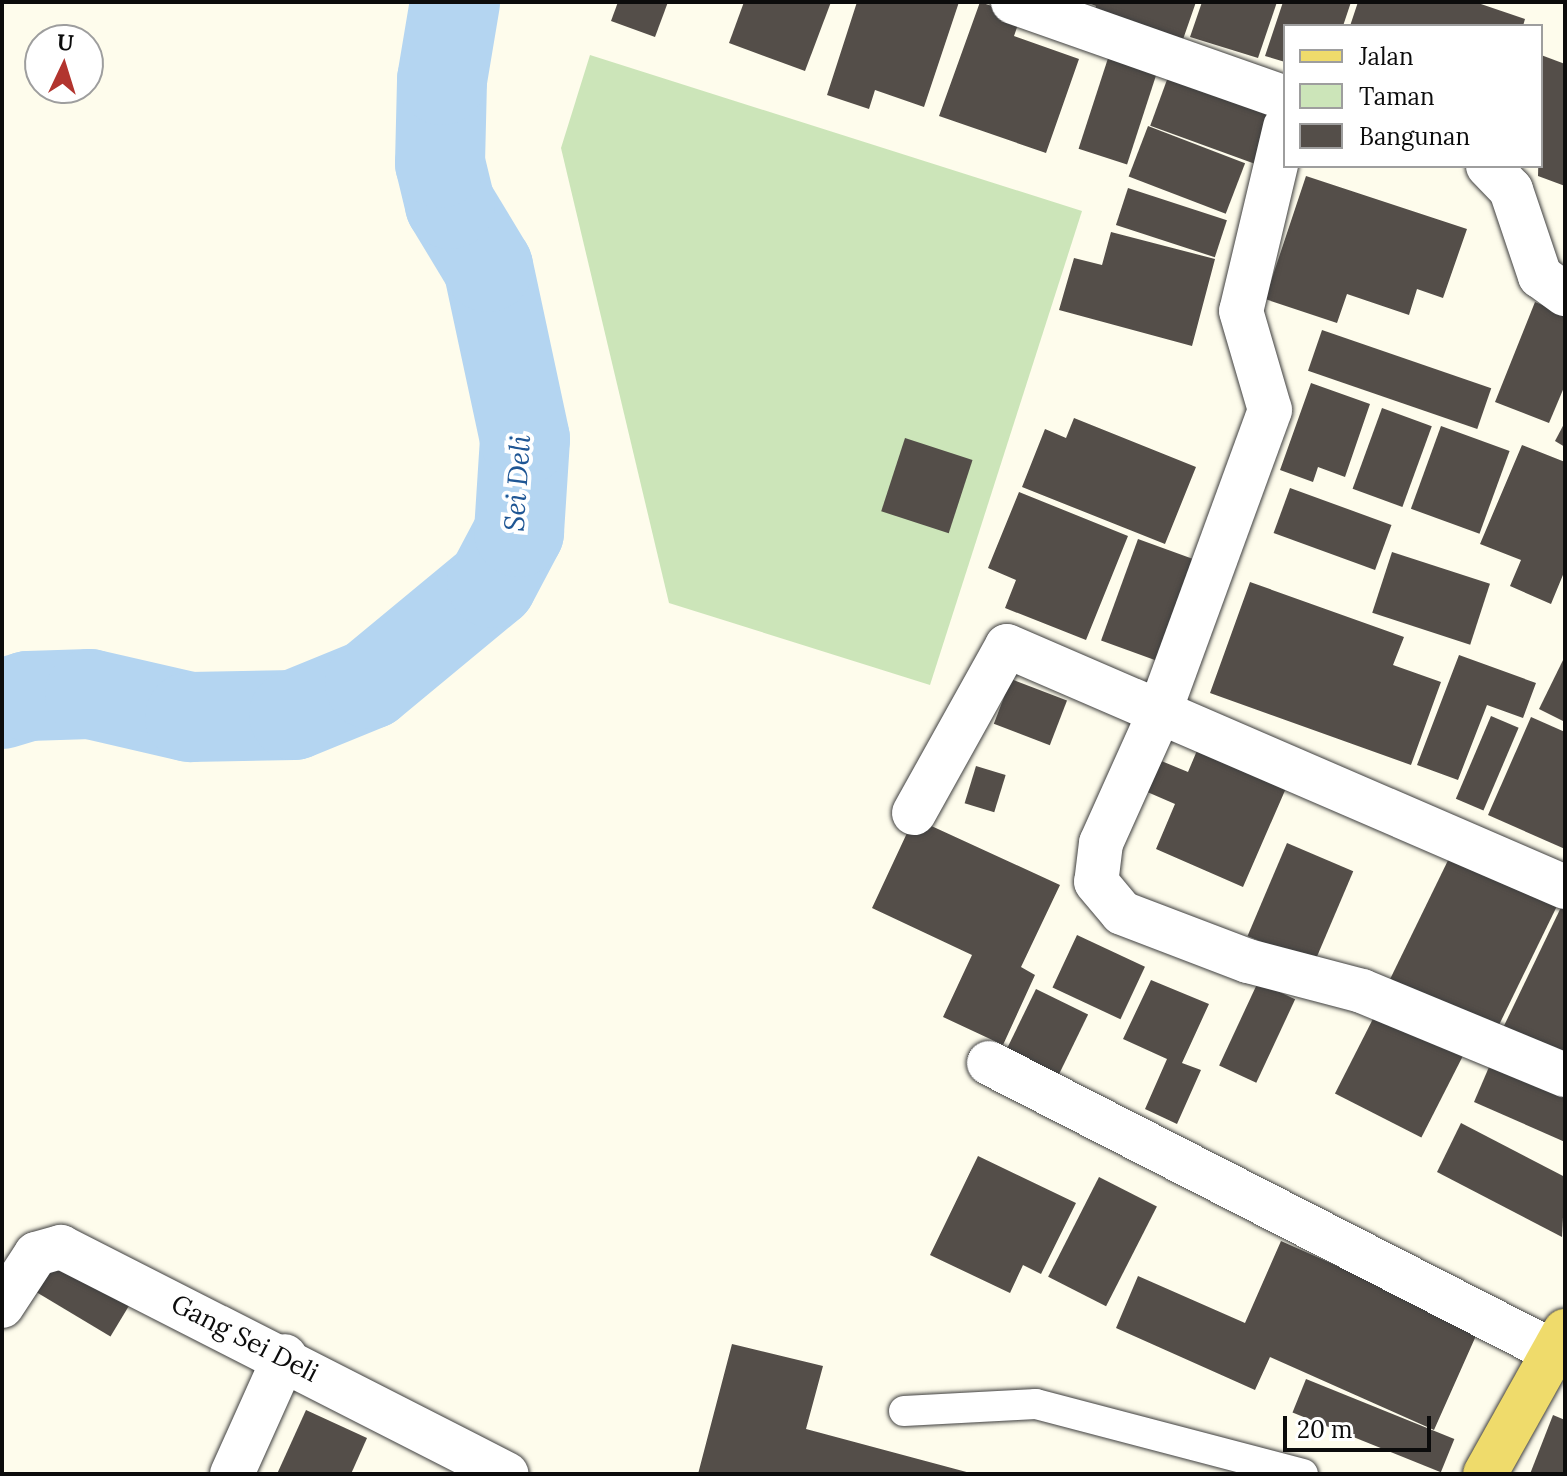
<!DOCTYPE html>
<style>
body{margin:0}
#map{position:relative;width:1567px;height:1476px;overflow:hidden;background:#fefcec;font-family:Lora,serif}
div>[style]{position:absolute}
.green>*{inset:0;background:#cce5b9}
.river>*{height:90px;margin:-45px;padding:0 45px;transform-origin:45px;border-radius:45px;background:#b4d5f1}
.building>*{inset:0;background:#544e49;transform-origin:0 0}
.roads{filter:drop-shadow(0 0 2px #3f3f3f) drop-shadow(0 0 2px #3f3f3f)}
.lane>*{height:30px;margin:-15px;padding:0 15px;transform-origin:15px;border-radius:15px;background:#fff}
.street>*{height:44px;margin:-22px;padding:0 22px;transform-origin:22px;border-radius:22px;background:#fff}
.primary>*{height:44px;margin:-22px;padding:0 22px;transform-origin:22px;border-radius:22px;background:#efdb6b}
span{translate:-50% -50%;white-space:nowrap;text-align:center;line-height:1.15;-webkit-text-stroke:8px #fff;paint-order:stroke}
.street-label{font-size:26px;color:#0c0c0c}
.water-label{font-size:28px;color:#1f5694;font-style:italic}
.frame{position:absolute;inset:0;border:4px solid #0c0c0c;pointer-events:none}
.legend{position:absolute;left:1283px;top:24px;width:260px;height:144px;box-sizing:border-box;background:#fff;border:2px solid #9e9e9e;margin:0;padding:10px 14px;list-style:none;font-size:24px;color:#0c0c0c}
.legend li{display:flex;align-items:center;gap:16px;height:40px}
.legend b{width:40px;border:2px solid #9e9e9e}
.north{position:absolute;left:24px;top:24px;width:80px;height:80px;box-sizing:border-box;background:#fff;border:2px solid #9e9e9e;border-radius:50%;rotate:4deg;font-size:22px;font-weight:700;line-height:32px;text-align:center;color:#0c0c0c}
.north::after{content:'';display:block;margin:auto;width:28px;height:36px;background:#b2342e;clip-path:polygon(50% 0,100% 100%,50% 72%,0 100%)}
.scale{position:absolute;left:1283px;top:1416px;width:148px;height:36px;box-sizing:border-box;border:4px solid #0c0c0c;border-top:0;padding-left:10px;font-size:24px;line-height:28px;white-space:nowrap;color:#0c0c0c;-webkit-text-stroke:6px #fff;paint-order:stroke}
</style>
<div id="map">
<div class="green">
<div style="clip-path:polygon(590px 55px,1082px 211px,930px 685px,669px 603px,561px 148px)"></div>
</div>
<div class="river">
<div style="left:2px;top:704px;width:27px;rotate:-17deg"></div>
<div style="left:28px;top:696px;width:62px;rotate:-1.8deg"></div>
<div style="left:90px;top:694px;width:103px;rotate:13deg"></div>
<div style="left:190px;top:717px;width:104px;rotate:-1.1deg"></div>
<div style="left:294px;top:715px;width:82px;rotate:-22.2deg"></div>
<div style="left:370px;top:684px;width:158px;rotate:-39.6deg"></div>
<div style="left:492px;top:583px;width:58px;rotate:-62.1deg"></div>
<div style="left:519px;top:532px;width:93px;rotate:-86.3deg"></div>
<div style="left:525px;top:439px;width:176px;rotate:-102.1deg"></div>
<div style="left:488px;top:267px;width:74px;rotate:-121.1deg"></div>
<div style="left:450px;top:204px;width:42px;rotate:-103.7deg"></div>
<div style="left:440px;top:163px;width:83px;rotate:-88.6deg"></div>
<div style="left:442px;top:80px;width:79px;rotate:-80.5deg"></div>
</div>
<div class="building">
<div style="clip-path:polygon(618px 2px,668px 2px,655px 37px,611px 21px)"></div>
<div style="clip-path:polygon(744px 2px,831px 2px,805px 71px,729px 43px)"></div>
<div style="clip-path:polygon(857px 2px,959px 2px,924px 107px,875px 90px,869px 109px,827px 95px)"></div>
<div style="clip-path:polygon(980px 2px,1021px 16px,1014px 36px,1079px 59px,1046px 153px,939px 116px)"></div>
<div style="clip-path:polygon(1086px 2px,1196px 2px,1180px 48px,1092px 19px,1096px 6px)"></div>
<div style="clip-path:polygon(1202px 2px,1277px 2px,1258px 58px,1190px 37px)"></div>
<div style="clip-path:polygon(1283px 2px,1351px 2px,1343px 26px,1285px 26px,1285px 62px,1265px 56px)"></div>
<div style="clip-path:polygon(1358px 2px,1475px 2px,1525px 19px,1523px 26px,1350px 26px)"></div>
<div style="left:1111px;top:49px;width:51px;height:105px;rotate:18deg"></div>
<div style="clip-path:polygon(1541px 55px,1565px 64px,1565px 186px,1538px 176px)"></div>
<div style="left:1168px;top:77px;width:114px;height:52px;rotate:20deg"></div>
<div style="left:1148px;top:126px;width:104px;height:54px;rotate:21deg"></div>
<div style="clip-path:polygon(1306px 176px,1467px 229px,1443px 298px,1417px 289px,1409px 315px,1347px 294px,1337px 323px,1265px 299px)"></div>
<div style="left:1128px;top:188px;width:104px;height:39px;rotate:18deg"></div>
<div style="clip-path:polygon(1111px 232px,1215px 259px,1192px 346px,1059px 310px,1074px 258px,1102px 265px)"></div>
<div style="clip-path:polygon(1535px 302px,1565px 314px,1565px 385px,1549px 423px,1495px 402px)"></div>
<div style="left:1322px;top:330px;width:179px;height:43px;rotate:19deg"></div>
<div style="clip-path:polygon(1311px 383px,1370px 404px,1345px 477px,1318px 467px,1313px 482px,1280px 470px)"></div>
<div style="left:1382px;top:408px;width:53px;height:86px;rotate:20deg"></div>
<div style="clip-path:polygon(1074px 418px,1196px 467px,1165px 544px,1022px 487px,1045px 429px,1066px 438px)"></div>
<div style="clip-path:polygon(1565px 422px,1565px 447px,1555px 441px)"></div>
<div style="left:1441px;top:426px;width:73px;height:88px;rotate:20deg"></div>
<div style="left:905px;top:438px;width:71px;height:77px;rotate:18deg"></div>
<div style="clip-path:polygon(1522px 445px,1565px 462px,1565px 570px,1551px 604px,1510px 586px,1521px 560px,1480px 544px)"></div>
<div style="left:1290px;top:488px;width:108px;height:48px;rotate:20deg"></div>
<div style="clip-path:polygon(1019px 492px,1128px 536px,1086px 640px,1005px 608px,1016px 580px,988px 568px)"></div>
<div style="left:1138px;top:539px;width:63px;height:108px;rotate:20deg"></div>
<div style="left:1392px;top:552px;width:103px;height:64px;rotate:18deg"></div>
<div style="clip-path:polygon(1250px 582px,1404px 637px,1393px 665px,1441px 682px,1411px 765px,1210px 693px)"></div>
<div style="clip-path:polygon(1459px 655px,1536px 683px,1523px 718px,1487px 705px,1458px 780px,1417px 765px)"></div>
<div style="clip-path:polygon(1565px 656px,1565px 722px,1539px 709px)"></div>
<div style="left:1011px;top:679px;width:60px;height:48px;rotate:21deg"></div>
<div style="left:1491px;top:716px;width:30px;height:90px;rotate:23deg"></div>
<div style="clip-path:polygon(1531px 717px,1565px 732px,1565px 849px,1488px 815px)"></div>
<div style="clip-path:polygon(1201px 741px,1290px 779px,1243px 887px,1156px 849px,1175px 804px,1145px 791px,1159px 760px,1188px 772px)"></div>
<div style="left:976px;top:766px;width:31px;height:39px;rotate:17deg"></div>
<div style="clip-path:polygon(914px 818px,1060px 885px,1021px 967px,1035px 975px,1003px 1045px,943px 1017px,972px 955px,872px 908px)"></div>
<div style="left:1287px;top:843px;width:72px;height:101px;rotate:23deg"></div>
<div style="left:1455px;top:846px;width:118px;height:148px;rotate:26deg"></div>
<div style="clip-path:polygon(1565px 899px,1565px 1063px,1501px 1032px)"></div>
<div style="left:1077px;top:935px;width:75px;height:58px;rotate:25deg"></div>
<div style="clip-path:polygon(1151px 980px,1209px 1004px,1182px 1063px,1201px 1070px,1177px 1124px,1145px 1109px,1167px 1059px,1123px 1039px)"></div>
<div style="left:1258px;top:982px;width:41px;height:92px;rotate:25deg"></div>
<div style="left:1036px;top:989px;width:58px;height:67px;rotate:26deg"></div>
<div style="left:1379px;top:1007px;width:97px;height:97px;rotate:27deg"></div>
<div style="clip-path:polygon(1492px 1060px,1565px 1092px,1565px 1142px,1474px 1102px)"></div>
<div style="clip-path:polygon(1461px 1123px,1565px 1177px,1562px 1237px,1437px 1172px)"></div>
<div style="clip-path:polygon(978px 1156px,1076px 1203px,1041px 1274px,1023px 1265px,1010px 1293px,930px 1255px)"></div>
<div style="left:1099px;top:1177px;width:65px;height:112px;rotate:27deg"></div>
<div style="clip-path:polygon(1281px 1241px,1479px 1329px,1434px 1430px,1270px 1357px,1255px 1390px,1116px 1328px,1138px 1276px,1245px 1323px)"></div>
<div style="left:51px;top:1253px;width:94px;height:41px;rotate:31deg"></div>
<div style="clip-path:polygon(732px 1344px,823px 1366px,806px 1429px,974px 1474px,698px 1474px)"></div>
<div style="left:1306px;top:1379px;width:160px;height:36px;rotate:22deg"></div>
<div style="clip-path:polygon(306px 1410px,367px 1438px,351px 1474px,277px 1474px)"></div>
<div style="clip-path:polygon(1553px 1415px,1565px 1420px,1565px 1474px,1530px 1474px)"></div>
</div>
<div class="roads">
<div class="lane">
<div style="left:904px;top:1411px;width:132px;rotate:-3deg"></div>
<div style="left:1036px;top:1404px;width:276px;rotate:14.7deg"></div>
</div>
<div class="street">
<div style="left:1013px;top:2px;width:288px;rotate:19.4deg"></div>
<div style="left:1285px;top:127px;width:189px;rotate:103.4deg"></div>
<div style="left:1241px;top:311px;width:103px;rotate:73.7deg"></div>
<div style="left:1270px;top:410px;width:324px;rotate:110.1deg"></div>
<div style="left:1159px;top:714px;width:141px;rotate:114.2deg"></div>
<div style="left:1101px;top:843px;width:39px;rotate:97deg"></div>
<div style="left:1096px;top:882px;width:40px;rotate:50deg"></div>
<div style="left:1122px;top:913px;width:135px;rotate:20.9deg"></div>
<div style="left:1248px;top:961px;width:118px;rotate:14.7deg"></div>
<div style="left:1362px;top:991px;width:220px;rotate:22.5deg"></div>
<div style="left:1488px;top:166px;width:33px;rotate:46deg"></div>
<div style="left:1511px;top:190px;width:91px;rotate:71.4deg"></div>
<div style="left:1540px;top:276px;width:31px;rotate:36deg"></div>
<div style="left:914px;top:813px;width:191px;rotate:-60.9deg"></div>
<div style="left:1007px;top:646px;width:608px;rotate:23.36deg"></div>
<div style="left:989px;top:1063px;width:635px;rotate:27.09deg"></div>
<div style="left:2px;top:1306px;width:62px;rotate:-56.8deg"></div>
<div style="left:36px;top:1254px;width:26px;rotate:-16deg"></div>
<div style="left:61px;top:1247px;width:500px;rotate:27deg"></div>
<div style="left:232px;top:1474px;width:129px;rotate:-65.8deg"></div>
</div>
<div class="primary">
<div style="left:1485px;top:1474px;width:164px;rotate:-60.8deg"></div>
</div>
</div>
<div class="street-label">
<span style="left:245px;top:1338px;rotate:27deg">Gang Sei Deli</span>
</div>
<div class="water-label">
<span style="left:517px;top:483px;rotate:-86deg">Sei Deli</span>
</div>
<div class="frame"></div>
<ul class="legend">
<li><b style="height:10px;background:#efdb6b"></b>Jalan</li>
<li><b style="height:22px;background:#cce5b9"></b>Taman</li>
<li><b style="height:22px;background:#544e49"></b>Bangunan</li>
</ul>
<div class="north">U</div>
<div class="scale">20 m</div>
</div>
